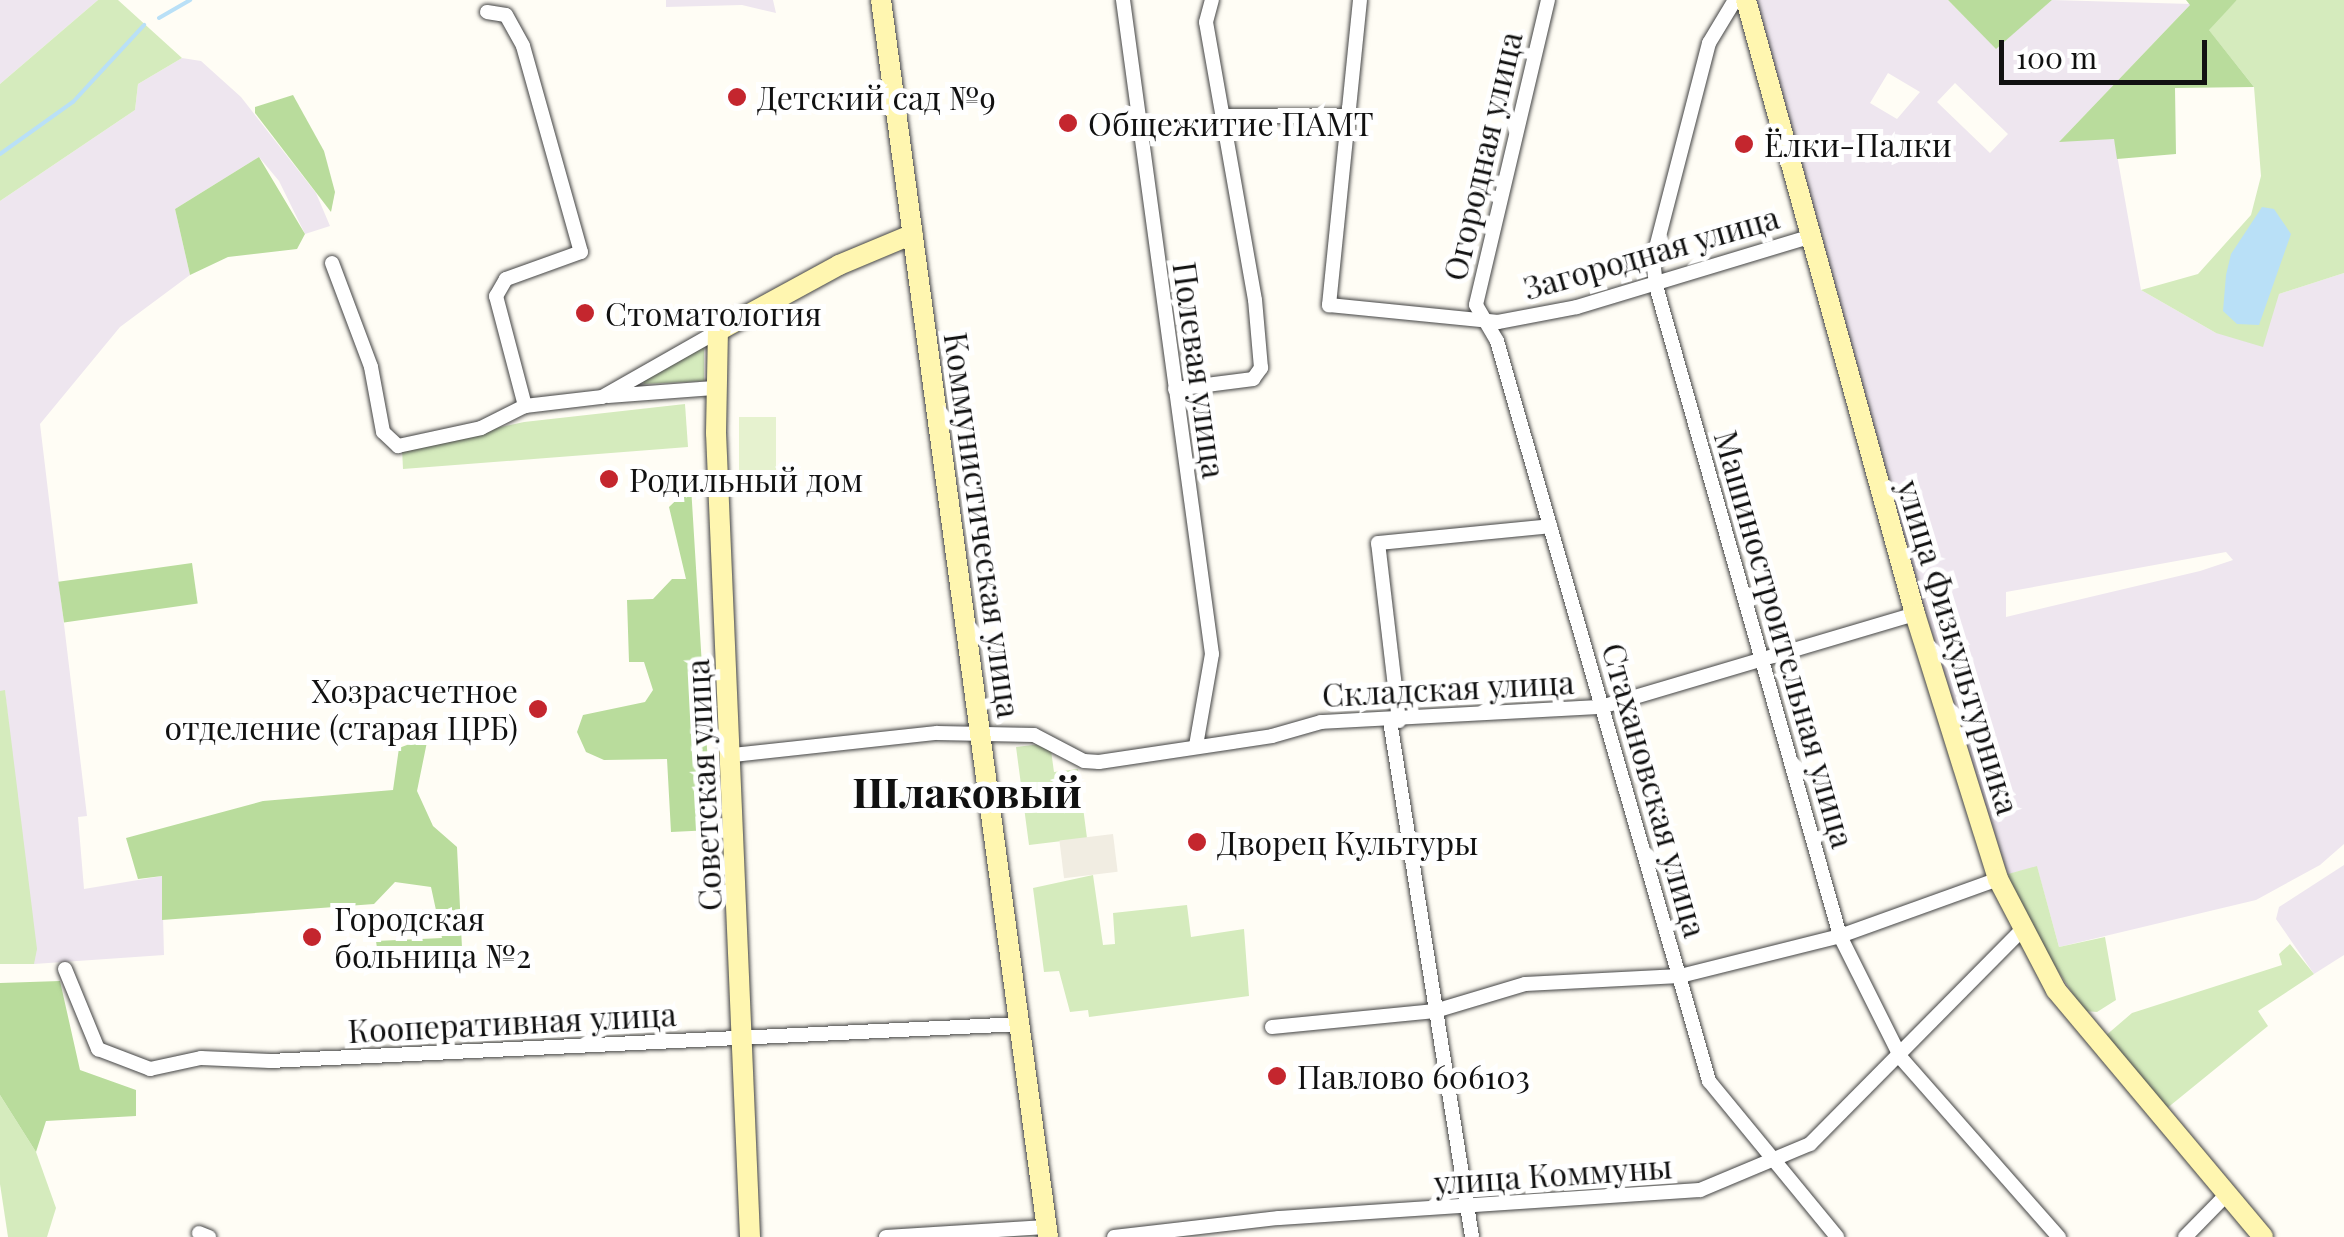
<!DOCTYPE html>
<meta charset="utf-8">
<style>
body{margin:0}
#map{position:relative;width:2344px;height:1237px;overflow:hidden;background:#fffdf5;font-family:"Playfair Display",serif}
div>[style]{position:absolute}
.industrial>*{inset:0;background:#eee6ef}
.green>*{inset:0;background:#d5ebbd}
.forest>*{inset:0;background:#b9dc9c;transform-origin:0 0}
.pitch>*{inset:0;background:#e6f2cf;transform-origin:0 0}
.plaza>*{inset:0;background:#f1ede2;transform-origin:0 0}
.water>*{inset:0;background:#b9e0f7}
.stream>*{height:4px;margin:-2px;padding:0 2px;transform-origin:2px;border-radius:2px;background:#b9e0f7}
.roads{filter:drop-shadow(0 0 2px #444) drop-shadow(0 0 2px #444)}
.street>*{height:14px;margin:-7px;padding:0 7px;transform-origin:7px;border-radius:7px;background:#fff}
.secondary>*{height:20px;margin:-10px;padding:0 10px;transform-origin:10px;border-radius:10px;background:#fff6b0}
.dots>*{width:28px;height:28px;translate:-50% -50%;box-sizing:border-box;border:5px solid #fff;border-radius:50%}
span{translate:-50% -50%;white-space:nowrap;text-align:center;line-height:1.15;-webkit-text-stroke:10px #fff;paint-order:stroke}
.poi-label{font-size:32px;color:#111}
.left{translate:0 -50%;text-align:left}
.right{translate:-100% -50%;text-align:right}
.street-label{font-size:32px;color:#111}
.district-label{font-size:42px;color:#111;font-weight:700}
.scale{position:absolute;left:1999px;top:40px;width:208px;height:45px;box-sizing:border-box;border:5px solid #111;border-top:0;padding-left:12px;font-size:30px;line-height:35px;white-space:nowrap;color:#111;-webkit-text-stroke:8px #fff;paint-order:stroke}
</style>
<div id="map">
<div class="industrial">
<div style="clip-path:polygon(0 0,98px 0,0 84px)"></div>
<div style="clip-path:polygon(666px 0,773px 0,776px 13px,742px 5px,666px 7px)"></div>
<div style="clip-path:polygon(evenodd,1754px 0,1948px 0,1996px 48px,2052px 0,2191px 4px,2060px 141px,2114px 138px,2141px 290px,2216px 333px,2279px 294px,2344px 273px,2344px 844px,2320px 865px,2256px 900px,2059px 947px,2037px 867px,2008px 874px,1973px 776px,1849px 358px,1754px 0,1888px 73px,1920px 92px,1897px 119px,1870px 103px,1888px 73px,1754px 0,1955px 83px,2008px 134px,1990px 153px,1937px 102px,1955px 83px,1754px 0,2226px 552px,2233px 560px,2200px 571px,2006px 617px,2006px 592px,2226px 552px)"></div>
<div style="clip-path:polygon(182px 58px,201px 61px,241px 97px,316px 193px,330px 226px,305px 234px,279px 181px,259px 157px,175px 209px,190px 275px,120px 327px,40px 424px,87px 816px,78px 817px,84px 889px,162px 876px,164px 955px,34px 964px,5px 691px,0 691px,0 201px,135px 110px,138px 84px)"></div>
<div style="clip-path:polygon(2344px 865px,2344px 955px,2314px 974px,2276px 919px,2279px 907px)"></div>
</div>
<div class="green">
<div style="clip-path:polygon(98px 0,118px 0,182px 58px,138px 84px,135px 110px,0 201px,0 84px)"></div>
<div style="clip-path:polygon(2237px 0,2344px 0,2344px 273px,2279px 294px,2263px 347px,2216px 333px,2141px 290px,2198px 274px,2251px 215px,2261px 176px,2254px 87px,2208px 29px)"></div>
<div style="clip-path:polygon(704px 347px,704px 381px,644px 384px,642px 378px)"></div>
<div style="clip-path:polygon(685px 404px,688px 447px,403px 469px,402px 448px,524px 422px)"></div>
<div style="clip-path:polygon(5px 690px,37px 949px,34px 964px,0 964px,0 691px)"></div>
<div style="clip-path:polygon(1050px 743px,1054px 772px,1078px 769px,1087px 838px,1029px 845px,1016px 747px)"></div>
<div style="clip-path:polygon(2037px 866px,2059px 947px,2105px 937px,2116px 1000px,2097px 1012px,2084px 1011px,2025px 920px,2008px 874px)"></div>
<div style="clip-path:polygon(1093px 875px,1103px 945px,1115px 944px,1113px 913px,1187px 905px,1191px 937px,1244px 929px,1249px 996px,1089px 1017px,1088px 1010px,1070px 1012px,1059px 971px,1044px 972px,1033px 888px)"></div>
<div style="clip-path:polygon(2290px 944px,2314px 974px,2258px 1011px,2268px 1026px,2166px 1109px,2104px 1037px,2132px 1013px,2282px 965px,2279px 954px)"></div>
<div style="clip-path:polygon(0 1095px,36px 1152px,56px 1208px,47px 1237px,8px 1237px,0 1184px)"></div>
</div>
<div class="forest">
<div style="clip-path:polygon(1948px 0,2052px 0,1996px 49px)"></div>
<div style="clip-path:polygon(2186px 0,2237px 0,2209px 30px,2254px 87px,2175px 88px,2176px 154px,2117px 159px,2114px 139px,2059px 142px,2190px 5px)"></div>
<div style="clip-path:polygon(293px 95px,324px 151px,335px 192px,331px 212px,255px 113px,255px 107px)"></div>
<div style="clip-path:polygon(259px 157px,305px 234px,297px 249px,228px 257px,190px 275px,175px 209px)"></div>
<div style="clip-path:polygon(691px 486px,712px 830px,671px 832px,667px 759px,604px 760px,586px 752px,577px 732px,583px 715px,645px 702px,653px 690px,644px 662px,629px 662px,627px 600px,653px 599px,672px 579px,686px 579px,669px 507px)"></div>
<div style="left:192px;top:563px;width:41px;height:135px;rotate:82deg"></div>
<div style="clip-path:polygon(428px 737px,417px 791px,433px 826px,457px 847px,463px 968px,380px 970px,376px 941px,442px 938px,431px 887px,395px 882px,374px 904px,162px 920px,162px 876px,138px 879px,126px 838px,263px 801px,393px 790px,399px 748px)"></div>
<div style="clip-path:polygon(60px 981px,80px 1070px,136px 1090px,136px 1116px,46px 1121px,36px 1152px,0 1095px,0 983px)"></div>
</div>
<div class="pitch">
<div style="left:739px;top:417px;width:37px;height:62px"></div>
</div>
<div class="plaza">
<div style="left:1113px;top:834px;width:38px;height:54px;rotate:83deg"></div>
</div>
<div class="water">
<div style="clip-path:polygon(2262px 207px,2274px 209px,2291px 234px,2259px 325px,2237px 324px,2223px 311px,2226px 275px,2231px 254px)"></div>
</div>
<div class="stream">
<div style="left:159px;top:18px;width:36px;rotate:-30deg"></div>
<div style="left:0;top:154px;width:90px;rotate:-35.5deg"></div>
<div style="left:73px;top:102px;width:105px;rotate:-47.3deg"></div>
</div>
<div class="roads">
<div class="street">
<div style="left:1123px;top:0;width:660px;rotate:82.25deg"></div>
<div style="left:1212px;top:654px;width:93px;rotate:99.9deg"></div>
<div style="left:1360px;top:0;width:307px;rotate:95.8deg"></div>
<div style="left:1329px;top:305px;width:170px;rotate:5.7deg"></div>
<div style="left:1498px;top:322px;width:80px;rotate:-10.8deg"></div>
<div style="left:1577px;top:307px;width:242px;rotate:-16.8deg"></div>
<div style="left:1548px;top:0;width:313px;rotate:103.3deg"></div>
<div style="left:1476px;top:305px;width:42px;rotate:59.7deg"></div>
<div style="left:1497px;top:341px;width:770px;rotate:74.01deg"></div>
<div style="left:1709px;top:1081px;width:202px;rotate:50.6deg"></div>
<div style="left:1735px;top:0;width:50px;rotate:121.2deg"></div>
<div style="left:1709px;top:43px;width:224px;rotate:104.5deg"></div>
<div style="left:1653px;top:260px;width:26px;rotate:83deg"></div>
<div style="left:1656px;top:286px;width:676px;rotate:74.19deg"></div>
<div style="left:1840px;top:936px;width:136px;rotate:63.4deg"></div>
<div style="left:1901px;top:1058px;width:239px;rotate:48.6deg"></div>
<div style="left:487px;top:12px;width:19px;rotate:9deg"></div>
<div style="left:506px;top:15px;width:35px;rotate:61deg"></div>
<div style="left:523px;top:46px;width:214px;rotate:74.3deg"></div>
<div style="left:581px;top:252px;width:80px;rotate:160.2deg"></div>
<div style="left:506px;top:279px;width:20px;rotate:120deg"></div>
<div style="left:496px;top:296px;width:114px;rotate:75.2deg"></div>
<div style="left:1225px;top:116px;width:124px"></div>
<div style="left:332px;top:263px;width:111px;rotate:69.4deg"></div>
<div style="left:371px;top:367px;width:66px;rotate:79.5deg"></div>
<div style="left:383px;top:432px;width:21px;rotate:43deg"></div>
<div style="left:398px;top:446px;width:85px;rotate:-12.2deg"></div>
<div style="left:481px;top:428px;width:49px;rotate:-26.6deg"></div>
<div style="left:525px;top:406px;width:78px;rotate:-6.7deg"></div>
<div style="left:602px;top:397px;width:133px;rotate:-29.6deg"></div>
<div style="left:1175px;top:389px;width:79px;rotate:-7.3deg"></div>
<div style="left:1253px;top:379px;width:14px;rotate:-54deg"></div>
<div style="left:1261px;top:368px;width:68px;rotate:-95deg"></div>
<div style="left:1255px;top:300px;width:282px;rotate:-100deg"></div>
<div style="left:1206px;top:22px;width:23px;rotate:-75deg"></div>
<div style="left:608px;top:396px;width:106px;rotate:-4.3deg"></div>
<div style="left:1390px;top:721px;width:522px;rotate:80.97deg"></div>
<div style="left:1399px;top:721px;width:179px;rotate:-96.7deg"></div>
<div style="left:1378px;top:543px;width:173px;rotate:-5.6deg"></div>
<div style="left:733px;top:755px;width:205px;rotate:-6.2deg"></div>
<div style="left:937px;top:733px;width:97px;rotate:1.2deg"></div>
<div style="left:1034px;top:735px;width:56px;rotate:27.5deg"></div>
<div style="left:1084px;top:761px;width:15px;rotate:4deg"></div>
<div style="left:1099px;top:762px;width:175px;rotate:-8.5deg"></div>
<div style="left:1272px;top:736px;width:51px;rotate:-15.9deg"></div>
<div style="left:1321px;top:722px;width:280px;rotate:-3.1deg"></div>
<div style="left:1601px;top:707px;width:327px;rotate:-16.5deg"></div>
<div style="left:65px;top:969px;width:87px;rotate:67.6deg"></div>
<div style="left:98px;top:1049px;width:56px;rotate:21deg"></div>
<div style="left:150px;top:1069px;width:52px;rotate:-12.2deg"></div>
<div style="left:201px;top:1058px;width:69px;rotate:2.5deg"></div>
<div style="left:270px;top:1061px;width:751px;rotate:-2.82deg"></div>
<div style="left:1272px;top:1027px;width:164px;rotate:-5.6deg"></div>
<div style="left:1435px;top:1011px;width:94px;rotate:-16.7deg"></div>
<div style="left:1525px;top:984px;width:155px;rotate:-3deg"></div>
<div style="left:1680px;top:976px;width:165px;rotate:-14deg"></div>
<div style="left:1840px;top:936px;width:168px;rotate:-19.8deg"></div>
<div style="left:199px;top:1233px;width:11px;rotate:22deg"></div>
<div style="left:886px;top:1237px;width:160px;rotate:-3.6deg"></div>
<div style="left:1114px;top:1237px;width:166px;rotate:-6.6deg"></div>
<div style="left:1279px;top:1218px;width:422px;rotate:-3.8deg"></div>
<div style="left:1700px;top:1190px;width:119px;rotate:-22.7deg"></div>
<div style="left:1810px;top:1144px;width:298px;rotate:-45.3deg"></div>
<div style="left:2185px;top:1237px;width:59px;rotate:-45.7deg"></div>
</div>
<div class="secondary">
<div style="left:881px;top:0;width:1248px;rotate:82.31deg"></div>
<div style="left:1746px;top:0;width:637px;rotate:74.61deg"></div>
<div style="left:1915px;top:614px;width:278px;rotate:72.6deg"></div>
<div style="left:1998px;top:879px;width:125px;rotate:62.4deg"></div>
<div style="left:2056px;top:990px;width:322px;rotate:50deg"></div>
<div style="left:750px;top:1237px;width:805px;rotate:-92.42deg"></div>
<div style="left:716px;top:433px;width:102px;rotate:-88.9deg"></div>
<div style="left:718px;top:331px;width:138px;rotate:-28.6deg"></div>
<div style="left:839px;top:265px;width:80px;rotate:-22.7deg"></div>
</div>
</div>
<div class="dots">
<div style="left:737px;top:97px;background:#c4262e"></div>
<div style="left:1068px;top:123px;background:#c4262e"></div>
<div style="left:1744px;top:144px;background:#c4262e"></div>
<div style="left:585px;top:313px;background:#c4262e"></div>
<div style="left:609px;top:479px;background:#c4262e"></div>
<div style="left:538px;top:709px;background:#c4262e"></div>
<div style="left:1197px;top:842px;background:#c4262e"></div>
<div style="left:312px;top:937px;background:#c4262e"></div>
<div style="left:1277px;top:1076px;background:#c4262e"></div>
</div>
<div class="poi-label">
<span class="left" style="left:757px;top:97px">Детский сад №9</span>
<span class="left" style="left:1088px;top:123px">Общежитие ПАМТ</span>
<span class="left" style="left:1764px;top:144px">Ёлки-Палки</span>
<span class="left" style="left:605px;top:313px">Cтоматология</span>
<span class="left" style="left:629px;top:479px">Родильный дом</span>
<span class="right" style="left:518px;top:709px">Хозрасчетное<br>отделение (старая ЦРБ)</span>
<span class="left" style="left:1217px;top:842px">Дворец Культуры</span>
<span class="left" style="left:334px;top:937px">Городская<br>больница №2</span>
<span class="left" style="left:1297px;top:1076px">Павлово 606103</span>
</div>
<div class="street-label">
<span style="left:1482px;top:156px;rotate:-77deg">Огородная улица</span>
<span style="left:1651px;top:252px;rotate:-16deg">Загородная улица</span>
<span style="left:1200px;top:370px;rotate:82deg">Полевая улица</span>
<span style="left:983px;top:525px;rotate:82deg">Коммунистическая улица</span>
<span style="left:1785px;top:639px;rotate:74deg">Машиностроительная улица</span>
<span style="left:1959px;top:647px;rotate:73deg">улица Физкультурника</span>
<span style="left:1448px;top:688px;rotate:-3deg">Складская улица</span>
<span style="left:703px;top:785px;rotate:-93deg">Советская улица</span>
<span style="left:1655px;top:790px;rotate:74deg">Стахановская улица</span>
<span style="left:512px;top:1022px;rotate:-3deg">Кооперативная улица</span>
<span style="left:1553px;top:1174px;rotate:-4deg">улица Коммуны</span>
</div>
<div class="district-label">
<span style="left:967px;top:791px">Шлаковый</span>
</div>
<div class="scale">100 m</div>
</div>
